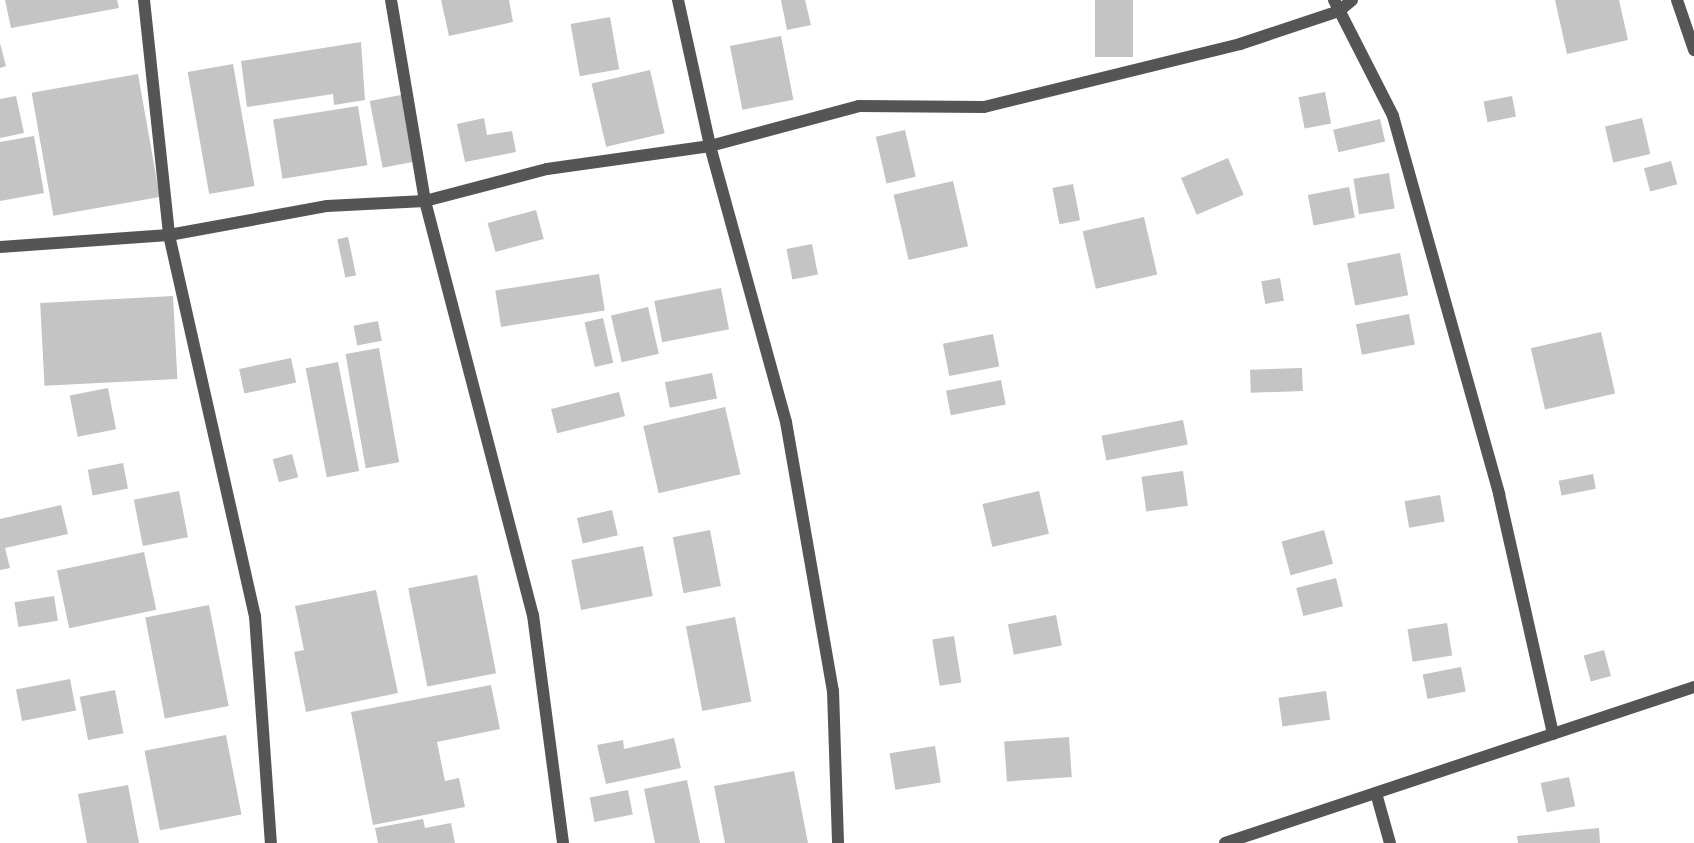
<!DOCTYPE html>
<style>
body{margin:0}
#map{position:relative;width:1694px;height:843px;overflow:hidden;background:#fff;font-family:Inter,sans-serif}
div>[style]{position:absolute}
.building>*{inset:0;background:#c4c4c4;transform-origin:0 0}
.street>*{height:12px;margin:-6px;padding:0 6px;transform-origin:6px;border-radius:6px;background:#555}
span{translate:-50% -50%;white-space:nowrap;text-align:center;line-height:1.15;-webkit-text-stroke:4.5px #fff;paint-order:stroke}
</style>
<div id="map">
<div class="building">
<div style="clip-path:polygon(5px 0,117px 0,119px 8px,11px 28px)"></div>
<div style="clip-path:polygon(441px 0,509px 0,513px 22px,449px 36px)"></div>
<div style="clip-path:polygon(781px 0,805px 0,811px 25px,787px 30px)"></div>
<div style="left:1095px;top:0;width:38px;height:57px"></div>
<div style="clip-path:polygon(1555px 0,1619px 0,1628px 40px,1567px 54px)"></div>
<div style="left:610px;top:17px;width:53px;height:40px;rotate:80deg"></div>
<div style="left:781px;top:36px;width:65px;height:52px;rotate:79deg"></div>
<div style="clip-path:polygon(361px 42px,365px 100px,334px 105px,333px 94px,247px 107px,241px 61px)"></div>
<div style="clip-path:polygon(0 43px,6px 66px,0 68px)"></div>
<div style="left:233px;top:64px;width:124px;height:46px;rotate:80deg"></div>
<div style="left:650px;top:70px;width:65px;height:60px;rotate:77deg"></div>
<div style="left:138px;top:74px;width:125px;height:108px;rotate:80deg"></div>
<div style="left:1325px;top:92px;width:32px;height:27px;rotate:79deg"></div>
<div style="left:406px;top:94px;width:68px;height:37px;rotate:79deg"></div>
<div style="clip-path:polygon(16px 96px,24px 133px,0 138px,0 99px)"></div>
<div style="left:1512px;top:96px;width:21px;height:29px;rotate:79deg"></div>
<div style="left:358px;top:106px;width:60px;height:86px;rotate:81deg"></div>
<div style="clip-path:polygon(484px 118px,487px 135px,512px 131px,516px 152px,465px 162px,457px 124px)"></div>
<div style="left:1642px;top:118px;width:37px;height:38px;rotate:77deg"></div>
<div style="left:1380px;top:119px;width:23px;height:48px;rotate:77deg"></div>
<div style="left:905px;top:130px;width:48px;height:30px;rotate:77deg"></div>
<div style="clip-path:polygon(34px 136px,44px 193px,0 201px,0 142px)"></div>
<div style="left:1228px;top:158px;width:40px;height:51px;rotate:67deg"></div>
<div style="left:1671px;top:161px;width:24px;height:28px;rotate:75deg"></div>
<div style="left:1389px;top:173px;width:36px;height:36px;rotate:81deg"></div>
<div style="left:953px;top:181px;width:67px;height:61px;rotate:77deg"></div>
<div style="left:1073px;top:184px;width:37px;height:21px;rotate:79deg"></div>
<div style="left:1349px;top:187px;width:31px;height:42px;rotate:79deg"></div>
<div style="left:536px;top:210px;width:30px;height:50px;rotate:75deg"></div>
<div style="left:1144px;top:217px;width:59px;height:63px;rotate:77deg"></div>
<div style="left:348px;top:237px;width:39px;height:11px;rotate:78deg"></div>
<div style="left:812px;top:244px;width:31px;height:26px;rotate:79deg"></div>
<div style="left:1400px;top:253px;width:43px;height:54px;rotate:79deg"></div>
<div style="left:599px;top:274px;width:37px;height:105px;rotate:81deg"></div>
<div style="left:1280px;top:278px;width:23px;height:19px;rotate:80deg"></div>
<div style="left:721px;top:288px;width:42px;height:68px;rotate:79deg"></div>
<div style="left:173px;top:296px;width:83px;height:133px;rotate:87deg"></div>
<div style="left:648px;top:307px;width:48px;height:38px;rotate:77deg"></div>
<div style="left:1409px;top:314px;width:31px;height:54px;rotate:79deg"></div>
<div style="left:603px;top:318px;width:46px;height:19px;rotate:77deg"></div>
<div style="left:378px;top:321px;width:20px;height:25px;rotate:79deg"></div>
<div style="left:1601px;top:332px;width:63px;height:72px;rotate:77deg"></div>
<div style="left:993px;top:334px;width:33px;height:51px;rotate:79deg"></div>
<div style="left:379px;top:348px;width:116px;height:34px;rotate:80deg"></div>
<div style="left:291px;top:358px;width:25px;height:53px;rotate:78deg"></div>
<div style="left:338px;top:362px;width:111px;height:33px;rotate:79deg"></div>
<div style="left:1302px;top:368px;width:23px;height:52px;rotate:88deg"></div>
<div style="left:712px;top:373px;width:26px;height:48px;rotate:79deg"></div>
<div style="left:1001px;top:380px;width:25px;height:56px;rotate:79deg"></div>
<div style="left:108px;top:388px;width:42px;height:39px;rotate:79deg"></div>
<div style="left:619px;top:392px;width:25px;height:70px;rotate:76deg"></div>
<div style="left:725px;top:407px;width:69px;height:84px;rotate:77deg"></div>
<div style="left:1183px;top:420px;width:25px;height:83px;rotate:79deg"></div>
<div style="left:292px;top:454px;width:24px;height:20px;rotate:75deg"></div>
<div style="left:123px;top:463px;width:26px;height:36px;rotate:79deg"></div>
<div style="left:1183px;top:471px;width:35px;height:42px;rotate:82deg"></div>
<div style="left:1593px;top:474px;width:15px;height:35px;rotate:79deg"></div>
<div style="left:179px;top:491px;width:47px;height:46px;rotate:79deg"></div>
<div style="left:1039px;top:491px;width:44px;height:58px;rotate:77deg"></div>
<div style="left:1440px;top:495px;width:27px;height:36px;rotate:80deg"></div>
<div style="clip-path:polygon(61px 505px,68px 534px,5px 548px,10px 568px,0 570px,0 519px)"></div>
<div style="left:612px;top:510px;width:26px;height:36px;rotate:77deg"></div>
<div style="left:710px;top:530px;width:57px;height:38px;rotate:79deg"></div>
<div style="left:1324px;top:530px;width:35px;height:44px;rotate:75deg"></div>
<div style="left:643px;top:546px;width:51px;height:73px;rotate:79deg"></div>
<div style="left:144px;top:552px;width:59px;height:89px;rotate:78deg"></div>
<div style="left:477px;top:575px;width:100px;height:70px;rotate:79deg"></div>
<div style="left:1336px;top:578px;width:29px;height:41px;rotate:76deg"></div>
<div style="clip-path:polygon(376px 590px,398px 693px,306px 712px,294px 652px,304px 650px,295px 606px)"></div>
<div style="left:54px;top:596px;width:25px;height:40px;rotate:81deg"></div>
<div style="left:209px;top:605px;width:103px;height:65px;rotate:79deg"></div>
<div style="left:1056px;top:615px;width:31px;height:49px;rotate:79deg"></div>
<div style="left:735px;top:617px;width:86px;height:50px;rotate:79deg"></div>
<div style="left:1447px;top:623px;width:33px;height:40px;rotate:81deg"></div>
<div style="left:954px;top:636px;width:47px;height:22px;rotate:81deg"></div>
<div style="left:1604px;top:650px;width:27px;height:21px;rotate:75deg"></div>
<div style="left:1461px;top:667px;width:25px;height:39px;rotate:79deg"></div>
<div style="left:70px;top:679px;width:32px;height:55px;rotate:79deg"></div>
<div style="clip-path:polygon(491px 685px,500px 729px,437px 742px,445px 781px,459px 778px,465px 807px,373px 825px,351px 712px)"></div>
<div style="left:115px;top:690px;width:44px;height:36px;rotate:79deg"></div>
<div style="left:1326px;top:691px;width:29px;height:48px;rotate:82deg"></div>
<div style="left:226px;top:735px;width:81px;height:83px;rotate:79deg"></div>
<div style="left:1069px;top:737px;width:40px;height:65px;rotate:86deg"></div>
<div style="clip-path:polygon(674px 738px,681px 768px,606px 784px,597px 745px,623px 740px,624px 749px)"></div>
<div style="left:935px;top:746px;width:37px;height:46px;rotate:81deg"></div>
<div style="clip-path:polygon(794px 771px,808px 843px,725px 843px,714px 786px)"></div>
<div style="left:1569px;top:777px;width:30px;height:29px;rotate:78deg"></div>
<div style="clip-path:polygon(687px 780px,700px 843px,655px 843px,644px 789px)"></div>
<div style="clip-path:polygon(128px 785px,139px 843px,87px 843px,78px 794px)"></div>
<div style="left:628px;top:790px;width:25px;height:39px;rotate:79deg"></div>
<div style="clip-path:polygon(423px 819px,425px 828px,451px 823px,455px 843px,378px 843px,375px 828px)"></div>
<div style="clip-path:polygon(1599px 828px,1600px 843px,1518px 843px,1517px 836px)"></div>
</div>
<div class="street">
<div style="left:144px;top:0;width:236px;rotate:83.9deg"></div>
<div style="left:169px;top:235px;width:391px;rotate:77.3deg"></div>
<div style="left:255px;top:616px;width:228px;rotate:86deg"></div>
<div style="left:391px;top:0;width:204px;rotate:80.4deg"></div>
<div style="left:425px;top:201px;width:428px;rotate:75.4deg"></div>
<div style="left:533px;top:615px;width:230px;rotate:82.5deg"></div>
<div style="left:678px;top:0;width:149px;rotate:77.6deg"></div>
<div style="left:710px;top:146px;width:286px;rotate:74.6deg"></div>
<div style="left:786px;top:422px;width:273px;rotate:80.1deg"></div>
<div style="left:833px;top:691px;width:152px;rotate:88.1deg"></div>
<div style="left:1334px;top:0;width:130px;rotate:63deg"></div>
<div style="left:1393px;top:116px;width:393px;rotate:74.3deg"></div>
<div style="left:1499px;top:494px;width:246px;rotate:77.3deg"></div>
<div style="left:1677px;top:0;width:53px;rotate:71.2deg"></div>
<div style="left:0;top:247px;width:169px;rotate:-4.1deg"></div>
<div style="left:169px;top:235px;width:161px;rotate:-10.4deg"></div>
<div style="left:327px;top:206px;width:98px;rotate:-2.9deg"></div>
<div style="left:425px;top:201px;width:126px;rotate:-14.7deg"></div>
<div style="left:547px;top:169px;width:165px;rotate:-8deg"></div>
<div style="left:710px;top:146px;width:154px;rotate:-15deg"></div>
<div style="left:859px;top:106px;width:125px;rotate:0.5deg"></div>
<div style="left:984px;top:107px;width:264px;rotate:-13.8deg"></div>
<div style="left:1240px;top:44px;width:104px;rotate:-18.4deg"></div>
<div style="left:1339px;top:11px;width:17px;rotate:-40deg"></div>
<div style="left:1376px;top:793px;width:52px;rotate:74.4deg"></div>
<div style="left:1225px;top:843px;width:494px;rotate:-18.4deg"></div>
</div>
</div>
